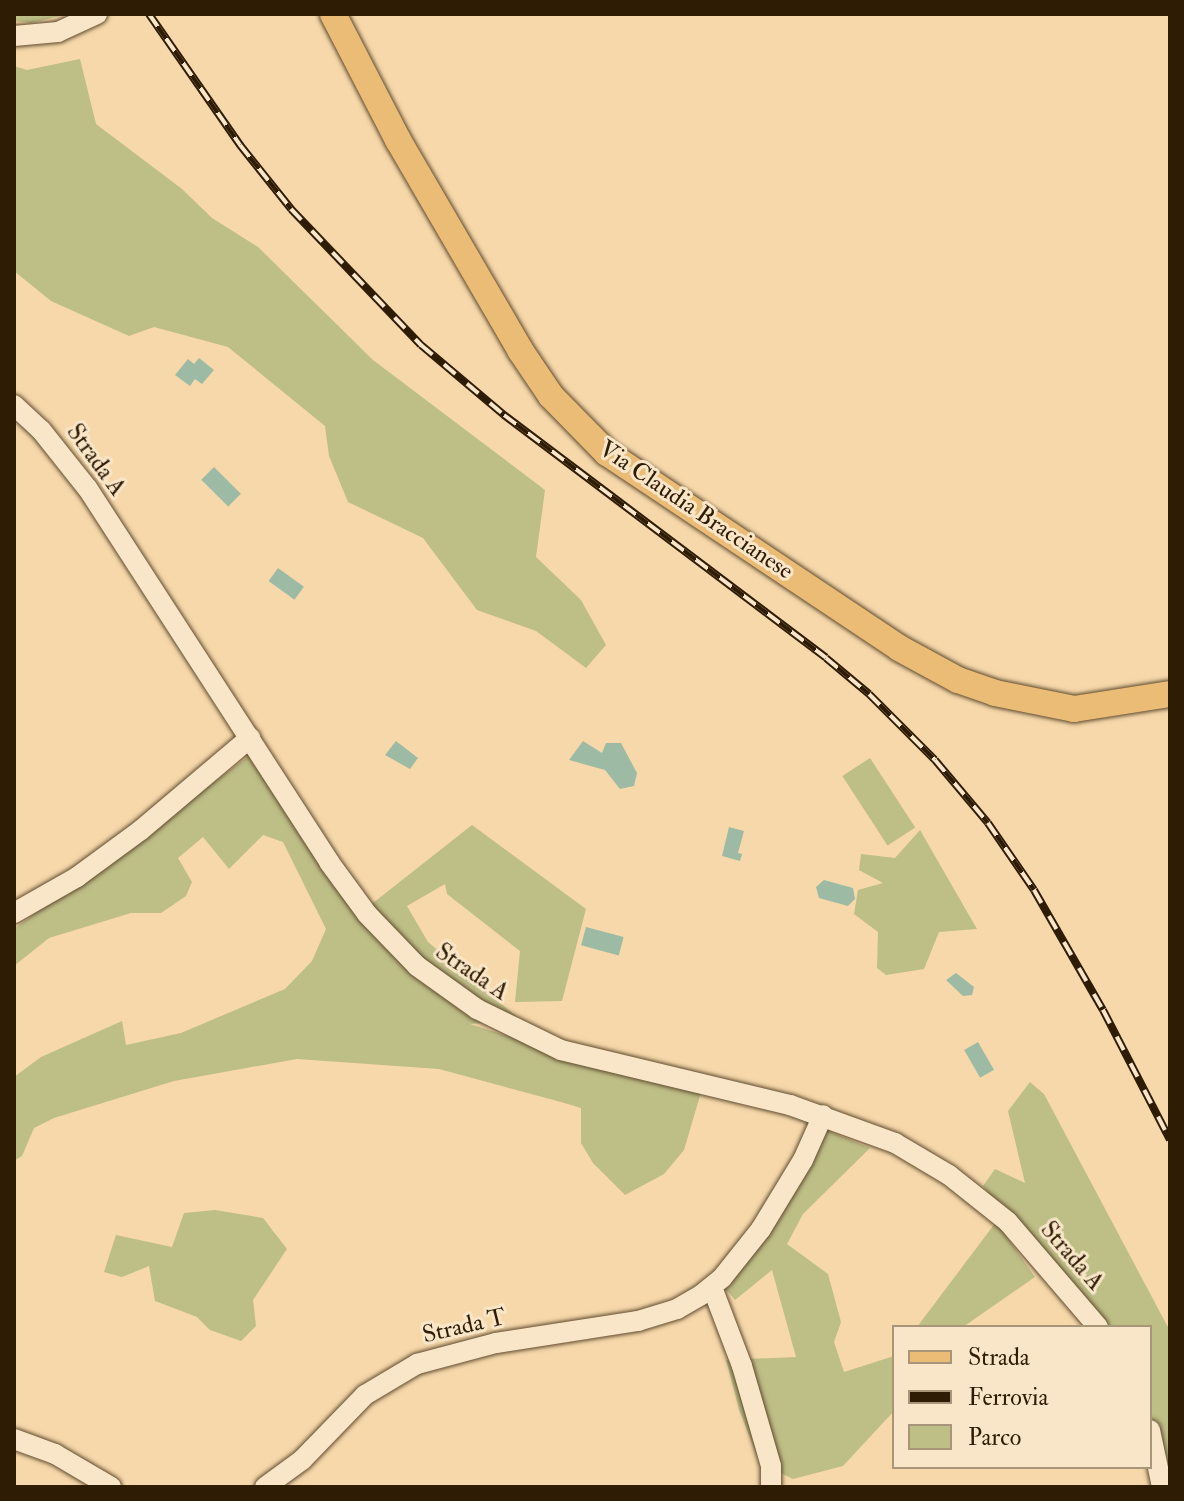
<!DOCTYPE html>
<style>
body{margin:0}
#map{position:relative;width:1184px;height:1501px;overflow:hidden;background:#f6d8ab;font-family:"IM FELL Double Pica",serif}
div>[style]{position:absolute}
.green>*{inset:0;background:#bebe87;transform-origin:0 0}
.water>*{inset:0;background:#9dbba4;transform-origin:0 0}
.roads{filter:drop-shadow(0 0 2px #604b2e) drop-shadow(0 0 2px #604b2e)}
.minor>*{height:20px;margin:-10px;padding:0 10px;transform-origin:10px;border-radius:10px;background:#f9e6c8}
.major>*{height:26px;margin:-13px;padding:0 13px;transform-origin:13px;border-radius:13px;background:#ebbc76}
.rail>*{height:8px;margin-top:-4px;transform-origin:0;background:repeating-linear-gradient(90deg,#f9e6c8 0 15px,#2e1c05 0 30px);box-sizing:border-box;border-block:2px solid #2e1c05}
span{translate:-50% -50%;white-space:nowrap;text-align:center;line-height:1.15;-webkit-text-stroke:6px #f9e6c8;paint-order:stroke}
.street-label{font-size:24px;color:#2e1c05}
.frame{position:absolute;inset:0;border:16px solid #2e1c05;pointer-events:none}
.legend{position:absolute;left:892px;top:1325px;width:260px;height:144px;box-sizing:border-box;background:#f9e6c8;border:2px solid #a8957a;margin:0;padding:10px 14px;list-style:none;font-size:24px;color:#2e1c05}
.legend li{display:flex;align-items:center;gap:16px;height:40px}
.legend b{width:40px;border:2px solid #a8957a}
</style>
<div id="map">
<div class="green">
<div style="clip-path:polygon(14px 14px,68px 14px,31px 23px,14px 21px)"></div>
<div style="clip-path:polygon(80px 59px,96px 124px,182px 189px,212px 218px,258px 247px,373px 360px,545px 490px,536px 557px,581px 600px,606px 645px,586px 668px,536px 631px,477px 610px,423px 538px,348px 502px,329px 456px,325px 426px,228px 347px,154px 327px,129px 336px,51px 301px,14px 271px,14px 66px,27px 70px)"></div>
<div style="clip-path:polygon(252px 754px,359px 914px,472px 825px,586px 909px,562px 1001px,515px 1002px,520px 951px,447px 894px,445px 884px,407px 906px,428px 942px,522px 1021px,470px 1024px,642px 1079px,702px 1089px,684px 1150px,664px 1174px,625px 1195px,593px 1163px,581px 1143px,581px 1108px,561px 1102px,439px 1069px,297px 1059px,174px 1081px,54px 1118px,34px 1128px,22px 1156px,14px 1161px,14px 1077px,41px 1057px,122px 1021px,126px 1045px,181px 1033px,285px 989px,312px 961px,326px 929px,283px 842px,263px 835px,229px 869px,203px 837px,178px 858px,192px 882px,186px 896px,161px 913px,131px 913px,49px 938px,14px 966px,14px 929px)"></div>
<div style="left:870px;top:758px;width:83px;height:33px;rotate:57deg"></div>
<div style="clip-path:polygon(920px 830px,977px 929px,939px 932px,924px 969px,886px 975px,877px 968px,878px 932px,854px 914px,858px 890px,883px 883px,859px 870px,861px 854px,895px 858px)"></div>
<div style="clip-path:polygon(1030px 1082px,1044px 1094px,1170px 1331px,1170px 1487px,1150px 1451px,1150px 1327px,1098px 1327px,983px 1186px,995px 1169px,1025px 1183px,1008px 1111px)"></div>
<div style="clip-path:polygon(821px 1128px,870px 1148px,803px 1214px,787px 1244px,828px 1274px,841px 1322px,834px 1342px,844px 1372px,894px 1356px,894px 1411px,843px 1466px,793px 1479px,760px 1463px,739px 1410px,726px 1360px,796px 1357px,772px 1270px,735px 1300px,724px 1287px)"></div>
<div style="clip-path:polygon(215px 1210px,263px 1218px,287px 1249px,253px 1300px,256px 1326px,241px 1341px,210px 1330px,197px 1317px,155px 1301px,149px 1266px,122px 1277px,104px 1272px,116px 1235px,172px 1247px,184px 1213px)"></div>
<div style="clip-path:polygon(996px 1222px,1035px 1277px,963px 1327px,917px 1327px)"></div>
</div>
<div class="water">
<div style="clip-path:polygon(199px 358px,214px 370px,202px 384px,195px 379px,190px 386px,175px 375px,188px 359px,194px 364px)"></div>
<div style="left:214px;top:467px;width:38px;height:18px;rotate:45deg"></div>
<div style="left:278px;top:568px;width:32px;height:16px;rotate:36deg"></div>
<div style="clip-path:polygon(396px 741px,418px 758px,410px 769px,385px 755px)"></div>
<div style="clip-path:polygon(583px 741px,602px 753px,606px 743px,621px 743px,637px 773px,634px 786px,620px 789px,605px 770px,569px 760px)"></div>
<div style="clip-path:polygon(729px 827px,744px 831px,738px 853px,742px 854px,740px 861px,722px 856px)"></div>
<div style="clip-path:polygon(824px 880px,853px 888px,855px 899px,848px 906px,819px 898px,816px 887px)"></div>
<div style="left:586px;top:927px;width:39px;height:19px;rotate:15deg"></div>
<div style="clip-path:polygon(956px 973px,974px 987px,972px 995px,963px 996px,946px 980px)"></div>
<div style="left:978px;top:1042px;width:32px;height:16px;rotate:60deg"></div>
</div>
<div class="roads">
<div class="minor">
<div style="left:14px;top:36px;width:44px;rotate:-5.2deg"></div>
<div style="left:58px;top:32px;width:43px;rotate:-24.8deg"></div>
<div style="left:14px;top:405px;width:37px;rotate:43deg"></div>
<div style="left:41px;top:430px;width:75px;rotate:51.5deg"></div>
<div style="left:88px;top:489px;width:444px;rotate:57.1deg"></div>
<div style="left:329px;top:862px;width:64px;rotate:53.8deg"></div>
<div style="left:367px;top:914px;width:72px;rotate:46.1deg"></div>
<div style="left:417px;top:966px;width:74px;rotate:35.6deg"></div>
<div style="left:477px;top:1009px;width:93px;rotate:26deg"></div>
<div style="left:561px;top:1050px;width:236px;rotate:13.5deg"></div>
<div style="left:790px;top:1105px;width:112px;rotate:19.9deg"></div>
<div style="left:895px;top:1143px;width:63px;rotate:30.7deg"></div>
<div style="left:949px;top:1175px;width:75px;rotate:38.5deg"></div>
<div style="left:1008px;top:1222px;width:138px;rotate:49.4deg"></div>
<div style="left:14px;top:913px;width:73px;rotate:-29.7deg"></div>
<div style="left:77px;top:877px;width:79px;rotate:-36.3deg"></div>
<div style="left:141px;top:830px;width:143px;rotate:-40.2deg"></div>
<div style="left:712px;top:1287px;width:85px;rotate:69.2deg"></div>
<div style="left:742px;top:1366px;width:104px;rotate:73.8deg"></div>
<div style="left:771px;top:1466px;width:21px;rotate:90deg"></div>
<div style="left:1150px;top:1430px;width:58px;rotate:78.1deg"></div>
<div style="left:14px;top:1439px;width:44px;rotate:20.1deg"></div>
<div style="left:55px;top:1454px;width:65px;rotate:30.5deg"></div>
<div style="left:265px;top:1487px;width:46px;rotate:-36.1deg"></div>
<div style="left:302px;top:1460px;width:91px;rotate:-45.9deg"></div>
<div style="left:365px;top:1395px;width:61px;rotate:-30.8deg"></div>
<div style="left:417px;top:1364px;width:82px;rotate:-14.9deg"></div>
<div style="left:496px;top:1343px;width:144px;rotate:-8.8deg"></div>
<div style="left:638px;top:1321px;width:41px;rotate:-17.1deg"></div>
<div style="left:677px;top:1309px;width:28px;rotate:-30deg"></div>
<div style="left:701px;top:1295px;width:27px;rotate:-39deg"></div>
<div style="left:722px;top:1278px;width:63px;rotate:-51.5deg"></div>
<div style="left:761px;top:1229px;width:81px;rotate:-58.7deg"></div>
<div style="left:803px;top:1160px;width:49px;rotate:-66deg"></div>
</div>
<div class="major">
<div style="left:333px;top:14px;width:142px;rotate:62.7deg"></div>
<div style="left:398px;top:140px;width:243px;rotate:59.8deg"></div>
<div style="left:520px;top:350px;width:55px;rotate:56deg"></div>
<div style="left:551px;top:396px;width:80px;rotate:45.5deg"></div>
<div style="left:607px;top:453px;width:351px;rotate:33.7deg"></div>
<div style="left:899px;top:648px;width:67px;rotate:28.5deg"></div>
<div style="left:958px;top:680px;width:39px;rotate:19deg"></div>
<div style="left:995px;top:693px;width:81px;rotate:11.4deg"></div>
<div style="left:1074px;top:709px;width:97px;rotate:-8.9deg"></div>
</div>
</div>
<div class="rail">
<div style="left:149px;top:14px;width:160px;rotate:55.2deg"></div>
<div style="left:240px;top:145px;width:82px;rotate:51.4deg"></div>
<div style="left:291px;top:209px;width:188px;rotate:46.3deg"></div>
<div style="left:421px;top:345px;width:109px;rotate:40.1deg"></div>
<div style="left:504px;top:415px;width:403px;rotate:37deg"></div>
<div style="left:826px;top:658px;width:56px;rotate:39.9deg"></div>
<div style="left:869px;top:694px;width:93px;rotate:45deg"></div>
<div style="left:935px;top:760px;width:82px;rotate:49.9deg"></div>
<div style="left:988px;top:823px;width:81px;rotate:55.5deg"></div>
<div style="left:1034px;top:890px;width:138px;rotate:60.1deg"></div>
<div style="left:1103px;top:1010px;width:146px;rotate:62.7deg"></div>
</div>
<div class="street-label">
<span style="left:96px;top:460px;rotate:54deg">Strada A</span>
<span style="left:696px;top:510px;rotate:34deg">Via Claudia Braccianese</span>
<span style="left:472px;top:972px;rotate:34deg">Strada A</span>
<span style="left:1072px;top:1256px;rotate:49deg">Strada A</span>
<span style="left:464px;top:1326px;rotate:-13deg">Strada T</span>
</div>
<div class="frame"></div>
<ul class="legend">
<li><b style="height:10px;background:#ebbc76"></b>Strada</li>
<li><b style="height:10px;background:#2e1c05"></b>Ferrovia</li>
<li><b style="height:22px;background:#bebe87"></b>Parco</li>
</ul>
</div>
